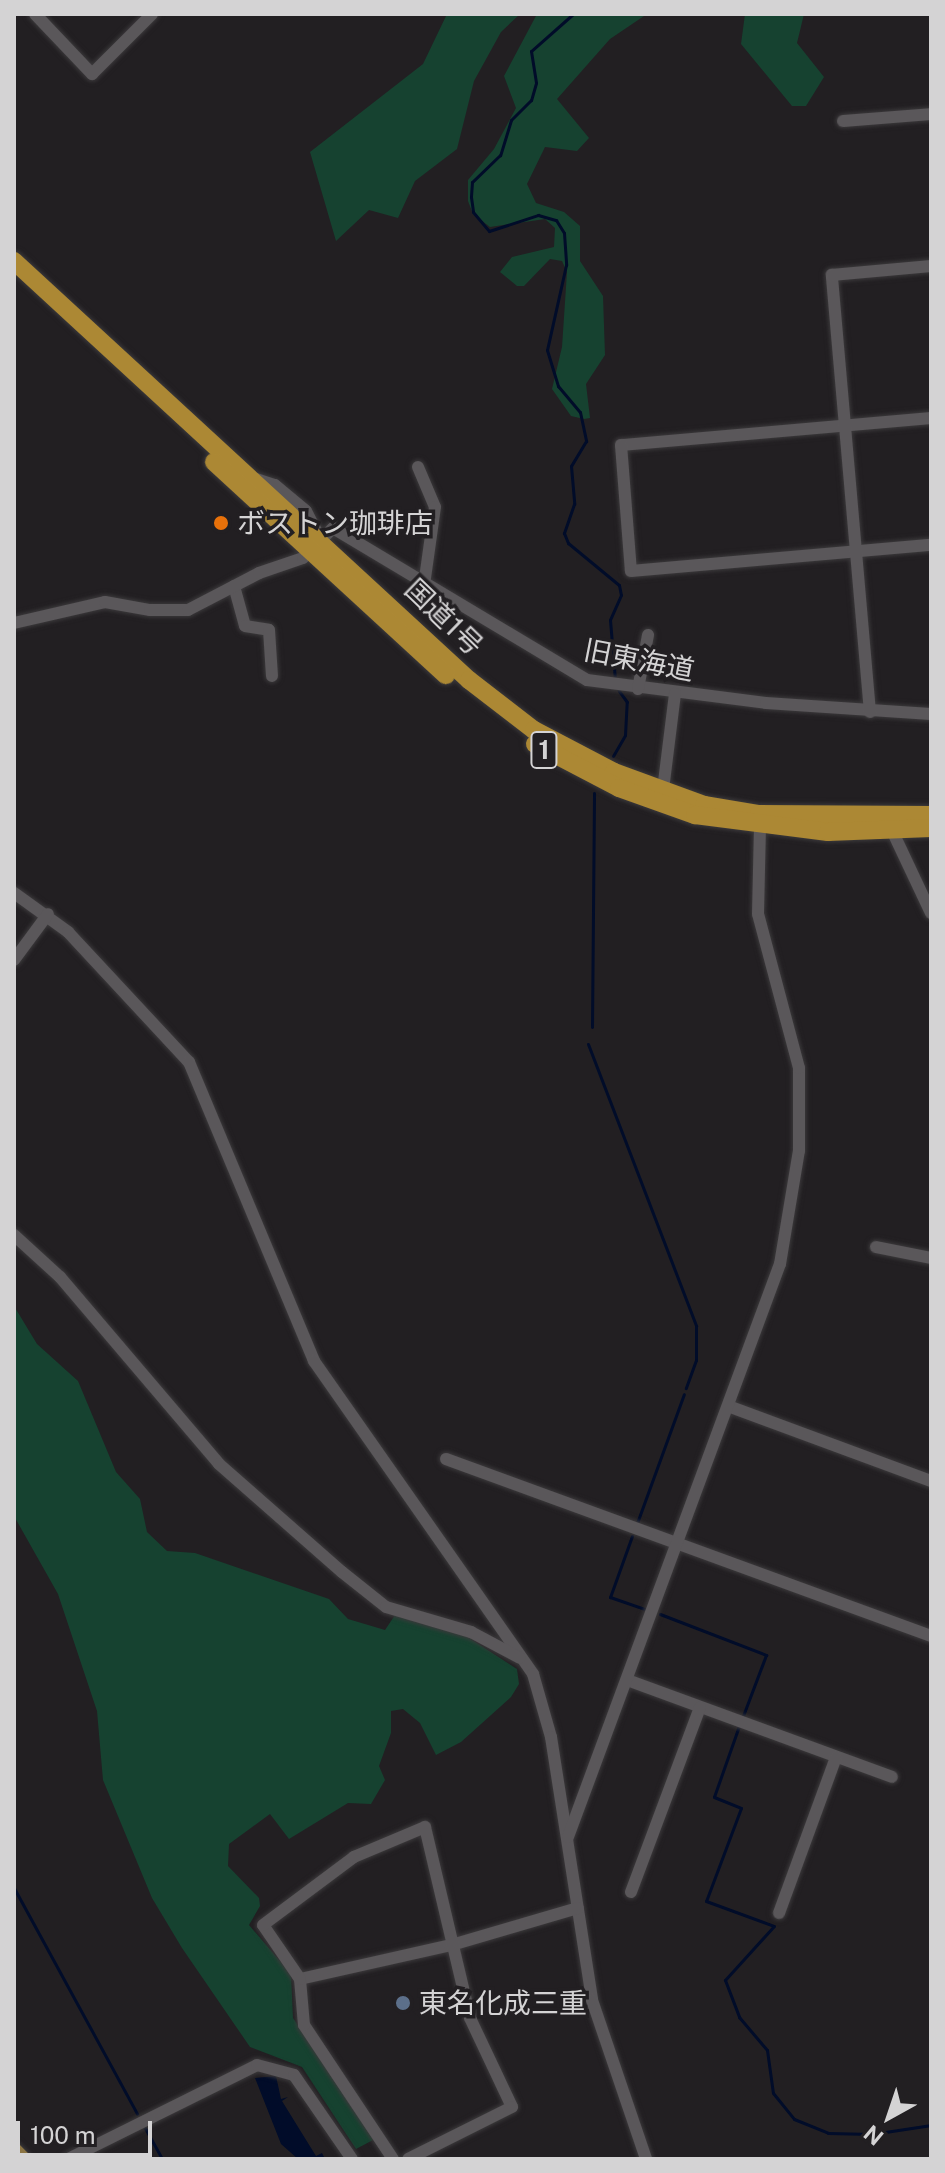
<!DOCTYPE html>
<meta charset="utf-8">
<style>
body{margin:0}
#map{position:relative;width:945px;height:2173px;overflow:hidden;background:#221f22;font-family:"Public Sans","Noto Sans JP",sans-serif}
div>[style]{position:absolute}
.green>*{inset:0;background:#164230}
.water>*{inset:0;background:#010c29}
.stream>*{height:3px;margin:-1.5px;padding:0 1.5px;transform-origin:1.5px;border-radius:1.5px;background:#010c29}
.roads{filter:drop-shadow(0 0 2px #3b393b) drop-shadow(0 0 2px #3b393b)}
.minor>*{height:12px;margin:-6px;padding:0 6px;transform-origin:6px;border-radius:6px;background:#5a575a}
.major>*{height:14px;margin:-7px;padding:0 7px;transform-origin:7px;border-radius:7px;background:#8b7443}
.highway>*{height:18px;margin:-9px;padding:0 9px;transform-origin:9px;border-radius:9px;background:#ac8834}
.dots>*{width:22px;height:22px;translate:-50% -50%;box-sizing:border-box;border:4px solid #221f22;border-radius:50%}
span{translate:-50% -50%;white-space:nowrap;text-align:center;line-height:1.15;-webkit-text-stroke:7px #221f22;paint-order:stroke}
.shield-label span{padding:2px 6px;background:#221f22;border:2px solid;border-radius:6px;-webkit-text-stroke-width:0}
.shield-label{font-size:26px;color:#d4d3d4;font-weight:700}
.poi-label{font-size:28px;color:#d4d3d4}
.left{translate:0 -50%;text-align:left}
.street-label{font-size:28px;color:#d4d3d4}
.frame{position:absolute;inset:0;border:16px solid #d4d3d4;pointer-events:none}
.north{position:absolute;left:849px;top:2077px;width:80px;height:80px;-webkit-text-stroke:6px #221f22;paint-order:stroke;rotate:220deg;font-size:22px;font-weight:700;line-height:32px;text-align:center;color:#d4d3d4}
.north::after{content:'';display:block;margin:auto;width:28px;height:36px;background:#d4d3d4;clip-path:polygon(50% 0,100% 100%,50% 72%,0 100%)}
.scale{position:absolute;left:16px;top:2121px;width:136px;height:36px;box-sizing:border-box;border:4px solid #d4d3d4;border-top:0;padding-left:10px;font-size:24px;line-height:28px;white-space:nowrap;color:#d4d3d4;-webkit-text-stroke:6px #221f22;paint-order:stroke}
</style>
<div id="map">
<div class="green">
<div style="clip-path:polygon(447px 14px,520px 14px,501px 32px,474px 81px,457px 149px,415px 181px,398px 218px,369px 210px,336px 241px,310px 152px,423px 64px)"></div>
<div style="clip-path:polygon(537px 14px,647px 14px,610px 39px,557px 99px,589px 138px,577px 151px,545px 147px,527px 184px,536px 203px,564px 212px,580px 226px,580px 261px,603px 296px,605px 355px,586px 384px,590px 418px,584px 419px,571px 416px,552px 389px,562px 347px,567px 272px,562px 261px,550px 259px,524px 286px,517px 286px,500px 272px,512px 257px,554px 247px,555px 228px,545px 219px,490px 227px,473px 214px,468px 201px,468px 180px,494px 149px,516px 108px,504px 76px)"></div>
<div style="clip-path:polygon(745px 14px,804px 14px,797px 43px,824px 77px,806px 106px,792px 106px,741px 44px)"></div>
<div style="clip-path:polygon(14px 1306px,37px 1344px,78px 1381px,116px 1472px,140px 1499px,147px 1532px,167px 1551px,195px 1553px,329px 1599px,348px 1619px,385px 1630px,395px 1615px,463px 1634px,517px 1669px,519px 1684px,511px 1697px,461px 1742px,436px 1755px,420px 1723px,403px 1709px,391px 1711px,391px 1733px,379px 1766px,385px 1780px,371px 1804px,348px 1803px,289px 1839px,270px 1814px,229px 1844px,228px 1866px,259px 1898px,260px 1906px,249px 1925px,291px 1974px,293px 2018px,375px 2139px,356px 2149px,302px 2067px,250px 2047px,182px 1948px,152px 1898px,103px 1780px,97px 1711px,58px 1594px,14px 1516px)"></div>
</div>
<div class="water">
<div style="clip-path:polygon(276px 2076px,281px 2099px,288px 2097px,282px 2101px,316px 2156px,322px 2153px,325px 2159px,298px 2159px,281px 2144px,255px 2078px)"></div>
</div>
<div class="stream">
<div style="left:573px;top:14px;width:56px;rotate:138.6deg"></div>
<div style="left:531px;top:51px;width:32px;rotate:81deg"></div>
<div style="left:536px;top:83px;width:18px;rotate:106deg"></div>
<div style="left:531px;top:100px;width:28px;rotate:135deg"></div>
<div style="left:511px;top:120px;width:37px;rotate:107deg"></div>
<div style="left:500px;top:155px;width:39px;rotate:136deg"></div>
<div style="left:472px;top:182px;width:15px;rotate:94deg"></div>
<div style="left:471px;top:197px;width:15px;rotate:82deg"></div>
<div style="left:473px;top:212px;width:25px;rotate:50deg"></div>
<div style="left:489px;top:231px;width:52px;rotate:-18.1deg"></div>
<div style="left:538px;top:215px;width:19px;rotate:16deg"></div>
<div style="left:556px;top:220px;width:15px;rotate:58deg"></div>
<div style="left:564px;top:233px;width:32px;rotate:86deg"></div>
<div style="left:566px;top:265px;width:87px;rotate:102.6deg"></div>
<div style="left:547px;top:350px;width:38px;rotate:73deg"></div>
<div style="left:558px;top:386px;width:34px;rotate:50deg"></div>
<div style="left:580px;top:412px;width:30px;rotate:78deg"></div>
<div style="left:586px;top:441px;width:29px;rotate:121deg"></div>
<div style="left:571px;top:466px;width:38px;rotate:85deg"></div>
<div style="left:574px;top:504px;width:31px;rotate:109deg"></div>
<div style="left:564px;top:533px;width:11px;rotate:68deg"></div>
<div style="left:568px;top:543px;width:66px;rotate:39.5deg"></div>
<div style="left:619px;top:585px;width:10px;rotate:79deg"></div>
<div style="left:621px;top:595px;width:27px;rotate:114deg"></div>
<div style="left:610px;top:620px;width:60px;rotate:85.2deg"></div>
<div style="left:613px;top:756px;width:24px;rotate:-60deg"></div>
<div style="left:625px;top:735px;width:33px;rotate:-87deg"></div>
<div style="left:627px;top:702px;width:14px;rotate:-126deg"></div>
<div style="left:592px;top:1027px;width:234px;rotate:-89.5deg"></div>
<div style="left:588px;top:1044px;width:302px;rotate:69deg"></div>
<div style="left:696px;top:1326px;width:34px;rotate:90deg"></div>
<div style="left:696px;top:1360px;width:30px;rotate:110deg"></div>
<div style="left:637px;top:1523px;width:137px;rotate:-70deg"></div>
<div style="left:632px;top:1536px;width:65px;rotate:109.8deg"></div>
<div style="left:610px;top:1597px;width:37px;rotate:19deg"></div>
<div style="left:660px;top:1614px;width:114px;rotate:21.1deg"></div>
<div style="left:766px;top:1655px;width:65px;rotate:110.7deg"></div>
<div style="left:740px;top:1723px;width:78px;rotate:109.4deg"></div>
<div style="left:714px;top:1797px;width:29px;rotate:22deg"></div>
<div style="left:741px;top:1808px;width:99px;rotate:110.6deg"></div>
<div style="left:706px;top:1901px;width:72px;rotate:20.2deg"></div>
<div style="left:774px;top:1926px;width:73px;rotate:132.2deg"></div>
<div style="left:725px;top:1980px;width:40px;rotate:69deg"></div>
<div style="left:739px;top:2017px;width:43px;rotate:49.7deg"></div>
<div style="left:767px;top:2050px;width:43px;rotate:82.1deg"></div>
<div style="left:773px;top:2093px;width:33px;rotate:51deg"></div>
<div style="left:794px;top:2119px;width:37px;rotate:22deg"></div>
<div style="left:828px;top:2133px;width:44px;rotate:1.3deg"></div>
<div style="left:872px;top:2134px;width:60px;rotate:-8.7deg"></div>
<div style="left:14px;top:1888px;width:257px;rotate:61.4deg"></div>
<div style="left:145px;top:2128px;width:35px;rotate:61deg"></div>
</div>
<div class="roads">
<div class="minor">
<div style="left:35px;top:14px;width:83px;rotate:46.5deg"></div>
<div style="left:92px;top:74px;width:85px;rotate:-45deg"></div>
<div style="left:843px;top:121px;width:88px;rotate:-4.5deg"></div>
<div style="left:931px;top:418px;width:311px;rotate:175deg"></div>
<div style="left:621px;top:445px;width:126px;rotate:85.5deg"></div>
<div style="left:631px;top:571px;width:301px;rotate:-5deg"></div>
<div style="left:418px;top:467px;width:43px;rotate:67deg"></div>
<div style="left:435px;top:507px;width:79px;rotate:98deg"></div>
<div style="left:256px;top:479px;width:20px;rotate:18deg"></div>
<div style="left:275px;top:485px;width:40px;rotate:40deg"></div>
<div style="left:306px;top:511px;width:29px;rotate:63deg"></div>
<div style="left:234px;top:586px;width:41px;rotate:74.6deg"></div>
<div style="left:245px;top:626px;width:24px;rotate:9deg"></div>
<div style="left:269px;top:630px;width:46px;rotate:86.3deg"></div>
<div style="left:14px;top:623px;width:93px;rotate:-13deg"></div>
<div style="left:105px;top:602px;width:46px;rotate:10.1deg"></div>
<div style="left:150px;top:610px;width:38px"></div>
<div style="left:188px;top:610px;width:80px;rotate:-27.5deg"></div>
<div style="left:259px;top:573px;width:46px;rotate:-18.8deg"></div>
<div style="left:303px;top:558px;width:42px;rotate:-45deg"></div>
<div style="left:333px;top:528px;width:296px;rotate:30.9deg"></div>
<div style="left:587px;top:680px;width:180px;rotate:7.3deg"></div>
<div style="left:766px;top:703px;width:165px;rotate:3.8deg"></div>
<div style="left:638px;top:689px;width:55px;rotate:-79.5deg"></div>
<div style="left:870px;top:712px;width:439px;rotate:-95deg"></div>
<div style="left:832px;top:275px;width:99px;rotate:-5.2deg"></div>
<div style="left:663px;top:790px;width:97px;rotate:-82.9deg"></div>
<div style="left:890px;top:826px;width:96px;rotate:64.8deg"></div>
<div style="left:14px;top:893px;width:67px;rotate:35.8deg"></div>
<div style="left:68px;top:932px;width:178px;rotate:47.1deg"></div>
<div style="left:189px;top:1062px;width:324px;rotate:67.3deg"></div>
<div style="left:314px;top:1361px;width:382px;rotate:55deg"></div>
<div style="left:533px;top:1674px;width:66px;rotate:74.1deg"></div>
<div style="left:551px;top:1737px;width:266px;rotate:81.1deg"></div>
<div style="left:592px;top:2000px;width:168px;rotate:71.2deg"></div>
<div style="left:14px;top:960px;width:57px;rotate:-53.5deg"></div>
<div style="left:14px;top:1235px;width:62px;rotate:42.4deg"></div>
<div style="left:60px;top:1277px;width:245px;rotate:49.6deg"></div>
<div style="left:219px;top:1464px;width:164px;rotate:41.3deg"></div>
<div style="left:342px;top:1572px;width:56px;rotate:38.5deg"></div>
<div style="left:386px;top:1607px;width:89px;rotate:16.4deg"></div>
<div style="left:471px;top:1632px;width:55px;rotate:28deg"></div>
<div style="left:876px;top:1247px;width:56px;rotate:11.3deg"></div>
<div style="left:728px;top:1406px;width:216px;rotate:20.3deg"></div>
<div style="left:446px;top:1459px;width:516px;rotate:20.05deg"></div>
<div style="left:627px;top:1680px;width:282px;rotate:20.1deg"></div>
<div style="left:568px;top:1837px;width:611px;rotate:-69.7deg"></div>
<div style="left:780px;top:1264px;width:115px;rotate:-80.5deg"></div>
<div style="left:799px;top:1151px;width:83px;rotate:-90deg"></div>
<div style="left:799px;top:1068px;width:159px;rotate:-104.9deg"></div>
<div style="left:758px;top:914px;width:87px;rotate:-88.7deg"></div>
<div style="left:631px;top:1892px;width:197px;rotate:-69.5deg"></div>
<div style="left:779px;top:1913px;width:166px;rotate:-69.9deg"></div>
<div style="left:300px;top:1979px;width:159px;rotate:-12.7deg"></div>
<div style="left:455px;top:1944px;width:128px;rotate:-16.3deg"></div>
<div style="left:68px;top:2159px;width:211px;rotate:-26.4deg"></div>
<div style="left:257px;top:2065px;width:38px;rotate:15deg"></div>
<div style="left:294px;top:2075px;width:102px;rotate:55.4deg"></div>
<div style="left:393px;top:2159px;width:161px;rotate:-123.6deg"></div>
<div style="left:304px;top:2025px;width:46px;rotate:-95deg"></div>
<div style="left:300px;top:1979px;width:65px;rotate:-124.4deg"></div>
<div style="left:263px;top:1925px;width:114px;rotate:-36.8deg"></div>
<div style="left:354px;top:1857px;width:77px;rotate:-22.9deg"></div>
<div style="left:425px;top:1827px;width:196px;rotate:76.7deg"></div>
<div style="left:470px;top:2018px;width:98px;rotate:64.7deg"></div>
<div style="left:512px;top:2107px;width:116px;rotate:153.4deg"></div>
</div>
<div class="major">
<div style="left:14px;top:2149px;width:14px;rotate:45deg"></div>
</div>
<div class="highway">
<div style="left:14px;top:261px;width:619px;rotate:42.64deg"></div>
<div style="left:469px;top:680px;width:82px;rotate:37.6deg"></div>
<div style="left:534px;top:730px;width:90px;rotate:27.7deg"></div>
<div style="left:614px;top:772px;width:96px;rotate:20.1deg"></div>
<div style="left:704px;top:805px;width:56px;rotate:9.3deg"></div>
<div style="left:759px;top:814px;width:172px;rotate:0.3deg"></div>
<div style="left:214px;top:462px;width:315px;rotate:42.6deg"></div>
<div style="left:535px;top:744px;width:95px;rotate:27.6deg"></div>
<div style="left:619px;top:788px;width:81px;rotate:19.6deg"></div>
<div style="left:695px;top:815px;width:134px;rotate:7.3deg"></div>
<div style="left:828px;top:832px;width:103px;rotate:-2.2deg"></div>
</div>
</div>
<div class="dots">
<div style="left:221px;top:523px;background:#e8710a"></div>
<div style="left:403px;top:2003px;background:#5c6f8a"></div>
</div>
<div class="shield-label">
<span style="left:544px;top:750px">1</span>
</div>
<div class="poi-label">
<span class="left" style="left:237px;top:523px">ボストン珈琲店</span>
<span class="left" style="left:419px;top:2003px">東名化成三重</span>
</div>
<div class="street-label">
<span style="left:444px;top:617px;rotate:44deg">国道1号</span>
<span style="left:639px;top:660px;rotate:11deg">旧東海道</span>
</div>
<div class="frame"></div>
<div class="north">N</div>
<div class="scale">100 m</div>
</div>
